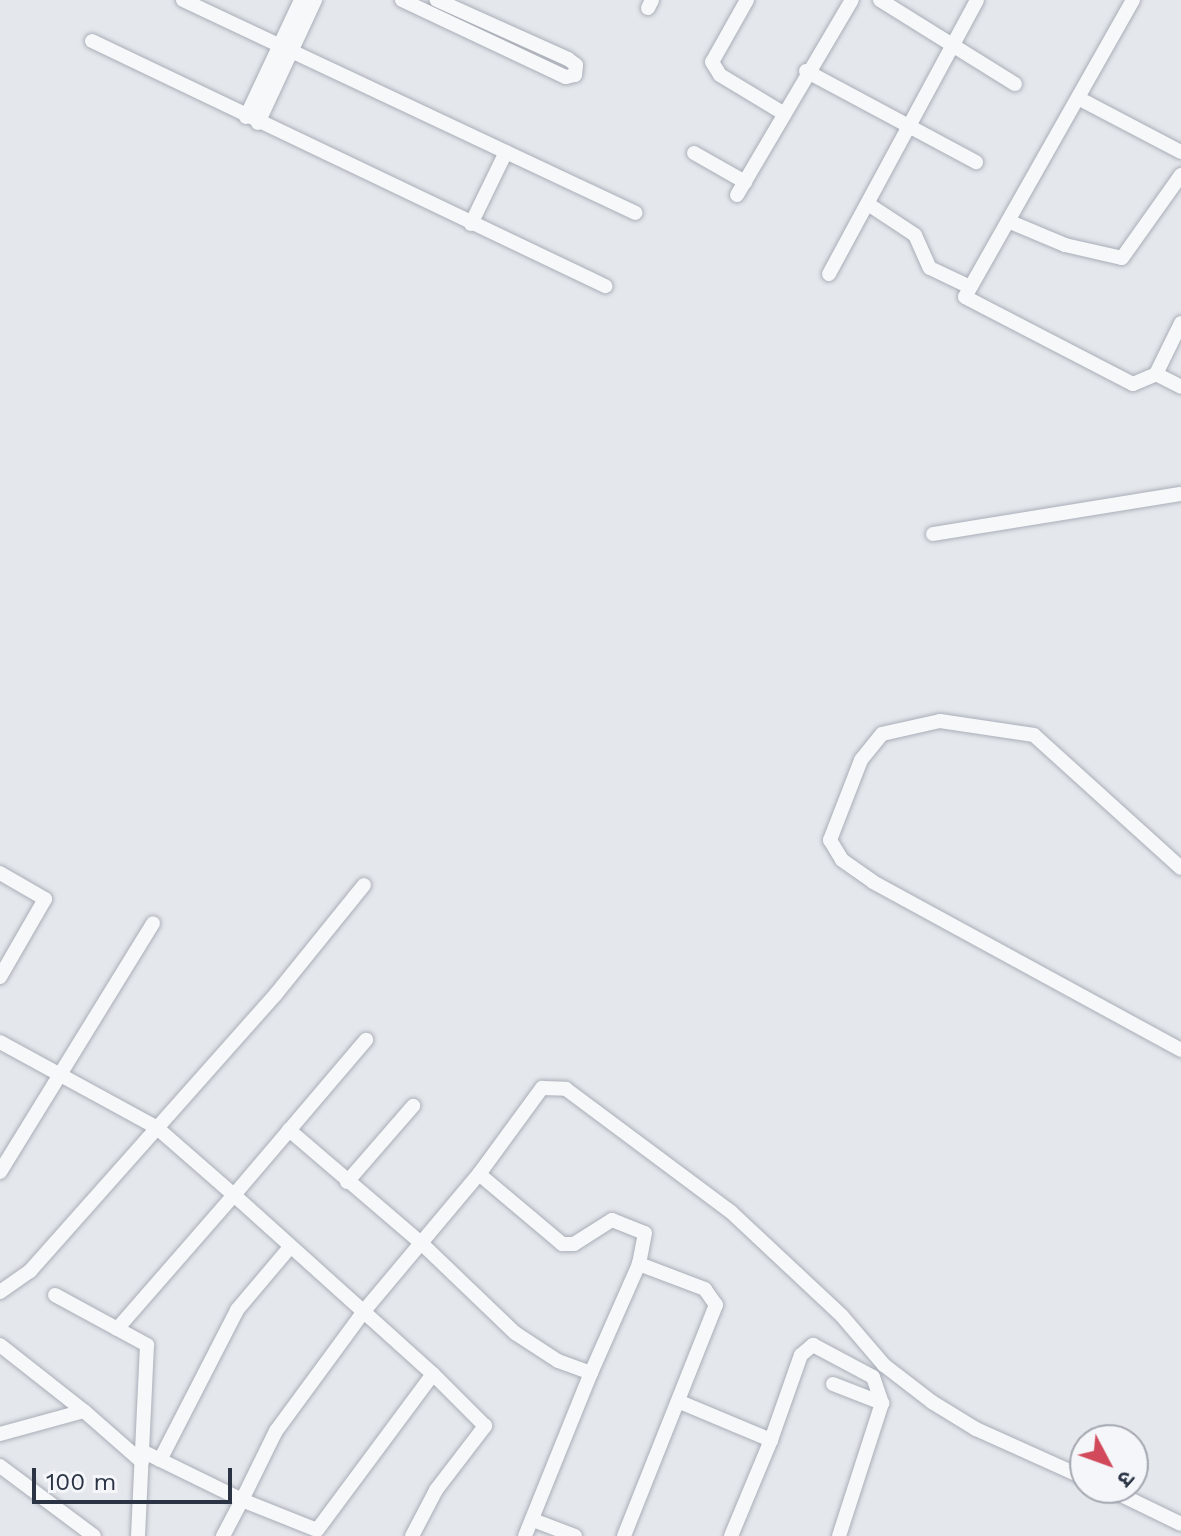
<!DOCTYPE html>
<meta charset="utf-8">
<style>
body{margin:0}
#map{position:relative;width:1181px;height:1536px;overflow:hidden;background:#e4e7ec;font-family:"Work Sans","Noto Sans Devanagari",sans-serif}
div>[style]{position:absolute}
.roads{filter:drop-shadow(0 0 2px #a9aeb7) drop-shadow(0 0 2px #a9aeb7)}
.minor>*{height:14px;margin:-7px;padding:0 7px;transform-origin:7px;border-radius:7px;background:#f7f8fa}
span{translate:-50% -50%;white-space:nowrap;text-align:center;line-height:1.15;-webkit-text-stroke:7px #f4f6f9;paint-order:stroke}
.north{position:absolute;left:1069px;top:1424px;width:80px;height:80px;box-sizing:border-box;background:#f4f6f9;border:2px solid #a4a8b1;border-radius:50%;rotate:131deg;font-size:22px;font-weight:700;line-height:32px;text-align:center;color:#2b3445}
.north::after{content:'';display:block;margin:auto;width:28px;height:36px;background:#d1495b;clip-path:polygon(50% 0,100% 100%,50% 72%,0 100%)}
.scale{position:absolute;left:32px;top:1468px;width:200px;height:36px;box-sizing:border-box;border:4px solid #2b3445;border-top:0;padding-left:10px;font-size:24px;line-height:28px;white-space:nowrap;color:#2b3445;-webkit-text-stroke:6px #f4f6f9;paint-order:stroke}
</style>
<div id="map">
<div class="roads">
<div class="minor">
<div style="left:183px;top:0;width:500px;rotate:25.2deg"></div>
<div style="left:402px;top:0;width:181px;rotate:25.2deg"></div>
<div style="left:566px;top:77px;width:9px;rotate:-13deg"></div>
<div style="left:575px;top:75px;width:10px;rotate:-84deg"></div>
<div style="left:576px;top:65px;width:10px;rotate:-143deg"></div>
<div style="left:568px;top:59px;width:144px;rotate:-155.8deg"></div>
<div style="left:747px;top:0;width:71px;rotate:119.4deg"></div>
<div style="left:712px;top:62px;width:15px;rotate:58deg"></div>
<div style="left:720px;top:75px;width:74px;rotate:31.1deg"></div>
<div style="left:880px;top:0;width:159px;rotate:31.9deg"></div>
<div style="left:1133px;top:0;width:341px;rotate:119.5deg"></div>
<div style="left:965px;top:297px;width:189px;rotate:27.4deg"></div>
<div style="left:1133px;top:384px;width:25px;rotate:-23deg"></div>
<div style="left:648px;top:8px;width:9px;rotate:-63deg"></div>
<div style="left:92px;top:41px;width:569px;rotate:25.53deg"></div>
<div style="left:806px;top:71px;width:193px;rotate:28.2deg"></div>
<div style="left:1078px;top:98px;width:116px;rotate:27.7deg"></div>
<div style="left:246px;top:117px;width:129px;rotate:-64.8deg"></div>
<div style="left:258px;top:123px;width:136px;rotate:-65.1deg"></div>
<div style="left:694px;top:153px;width:59px;rotate:29.6deg"></div>
<div style="left:737px;top:195px;width:226px;rotate:-59.5deg"></div>
<div style="left:868px;top:204px;width:56px;rotate:33.4deg"></div>
<div style="left:915px;top:235px;width:36px;rotate:66deg"></div>
<div style="left:930px;top:268px;width:44px;rotate:25.4deg"></div>
<div style="left:1008px;top:221px;width:62px;rotate:22.8deg"></div>
<div style="left:1065px;top:245px;width:58px;rotate:12.8deg"></div>
<div style="left:1122px;top:258px;width:102px;rotate:-54.6deg"></div>
<div style="left:471px;top:224px;width:80px;rotate:-64.1deg"></div>
<div style="left:829px;top:274px;width:311px;rotate:-61.6deg"></div>
<div style="left:1181px;top:323px;width:57px;rotate:116.1deg"></div>
<div style="left:1156px;top:374px;width:28px;rotate:27deg"></div>
<div style="left:933px;top:534px;width:251px;rotate:-9.2deg"></div>
<div style="left:1181px;top:868px;width:198px;rotate:-137.9deg"></div>
<div style="left:1034px;top:735px;width:95px;rotate:-171.5deg"></div>
<div style="left:940px;top:721px;width:59px;rotate:167.4deg"></div>
<div style="left:882px;top:734px;width:33px;rotate:129deg"></div>
<div style="left:861px;top:760px;width:86px;rotate:111.2deg"></div>
<div style="left:830px;top:840px;width:23px;rotate:59deg"></div>
<div style="left:842px;top:860px;width:38px;rotate:35deg"></div>
<div style="left:873px;top:882px;width:351px;rotate:28.6deg"></div>
<div style="left:0;top:873px;width:52px;rotate:30deg"></div>
<div style="left:45px;top:899px;width:90px;rotate:120deg"></div>
<div style="left:0;top:1042px;width:178px;rotate:28.6deg"></div>
<div style="left:156px;top:1127px;width:103px;rotate:41.1deg"></div>
<div style="left:234px;top:1195px;width:204px;rotate:-49.6deg"></div>
<div style="left:0;top:1172px;width:292px;rotate:-58.4deg"></div>
<div style="left:479px;top:1174px;width:107px;rotate:-53.8deg"></div>
<div style="left:542px;top:1088px;width:24px;rotate:2deg"></div>
<div style="left:566px;top:1089px;width:206px;rotate:36.7deg"></div>
<div style="left:731px;top:1212px;width:152px;rotate:43.1deg"></div>
<div style="left:842px;top:1316px;width:65px;rotate:49.4deg"></div>
<div style="left:884px;top:1365px;width:61px;rotate:37.6deg"></div>
<div style="left:932px;top:1402px;width:52px;rotate:31.5deg"></div>
<div style="left:976px;top:1429px;width:120px;rotate:24.2deg"></div>
<div style="left:347px;top:1182px;width:101px;rotate:-49deg"></div>
<div style="left:0;top:1292px;width:37px;rotate:-35deg"></div>
<div style="left:30px;top:1271px;width:370px;rotate:-48.4deg"></div>
<div style="left:276px;top:994px;width:140px;rotate:-51.1deg"></div>
<div style="left:55px;top:1295px;width:105px;rotate:28.5deg"></div>
<div style="left:147px;top:1345px;width:191px;rotate:92.7deg"></div>
<div style="left:117px;top:1329px;width:178px;rotate:-48.9deg"></div>
<div style="left:234px;top:1195px;width:268px;rotate:42deg"></div>
<div style="left:433px;top:1374px;width:194px;rotate:126.6deg"></div>
<div style="left:317px;top:1530px;width:81px;rotate:-158.2deg"></div>
<div style="left:242px;top:1500px;width:41px;rotate:117.8deg"></div>
<div style="left:0;top:1345px;width:107px;rotate:38.2deg"></div>
<div style="left:833px;top:1384px;width:53px;rotate:21.2deg"></div>
<div style="left:882px;top:1403px;width:140px;rotate:107.9deg"></div>
<div style="left:680px;top:1402px;width:99px;rotate:22.7deg"></div>
<div style="left:771px;top:1440px;width:104px;rotate:112.6deg"></div>
<div style="left:0;top:1434px;width:87px;rotate:-15.3deg"></div>
<div style="left:84px;top:1411px;width:77px;rotate:41.3deg"></div>
<div style="left:771px;top:1440px;width:90px;rotate:-70.6deg"></div>
<div style="left:801px;top:1355px;width:16px;rotate:-40deg"></div>
<div style="left:813px;top:1345px;width:68px;rotate:28.1deg"></div>
<div style="left:873px;top:1377px;width:28px;rotate:71deg"></div>
<div style="left:142px;top:1451px;width:111px;rotate:26.1deg"></div>
<div style="left:242px;top:1500px;width:77px;rotate:-63.8deg"></div>
<div style="left:276px;top:1431px;width:149px;rotate:-53.7deg"></div>
<div style="left:364px;top:1311px;width:89px;rotate:-50deg"></div>
<div style="left:421px;top:1243px;width:90px;rotate:-50deg"></div>
<div style="left:479px;top:1174px;width:109px;rotate:40.1deg"></div>
<div style="left:562px;top:1244px;width:12px"></div>
<div style="left:574px;top:1244px;width:45px;rotate:-32.3deg"></div>
<div style="left:612px;top:1220px;width:35px;rotate:22deg"></div>
<div style="left:645px;top:1233px;width:32px;rotate:101deg"></div>
<div style="left:639px;top:1264px;width:119px;rotate:113.8deg"></div>
<div style="left:591px;top:1373px;width:35px;rotate:-160deg"></div>
<div style="left:558px;top:1361px;width:51px;rotate:-146.9deg"></div>
<div style="left:515px;top:1333px;width:130px;rotate:-136.2deg"></div>
<div style="left:421px;top:1243px;width:174px;rotate:-139.4deg"></div>
<div style="left:160px;top:1460px;width:169px;rotate:-62.8deg"></div>
<div style="left:237px;top:1310px;width:82px;rotate:-49.9deg"></div>
<div style="left:0;top:1466px;width:117px;rotate:36.7deg"></div>
<div style="left:1107px;top:1488px;width:82px;rotate:25.9deg"></div>
<div style="left:533px;top:1520px;width:45px;rotate:20.9deg"></div>
<div style="left:412px;top:1536px;width:52px;rotate:-62.4deg"></div>
<div style="left:436px;top:1490px;width:81px;rotate:-52.6deg"></div>
<div style="left:485px;top:1426px;width:74px;rotate:-135deg"></div>
<div style="left:525px;top:1536px;width:176px;rotate:-68deg"></div>
<div style="left:624px;top:1536px;width:249px;rotate:-68.3deg"></div>
<div style="left:716px;top:1305px;width:19px;rotate:-125deg"></div>
<div style="left:705px;top:1289px;width:71px;rotate:-159.3deg"></div>
</div>
</div>
<div class="north">उ</div>
<div class="scale">100 m</div>
</div>
